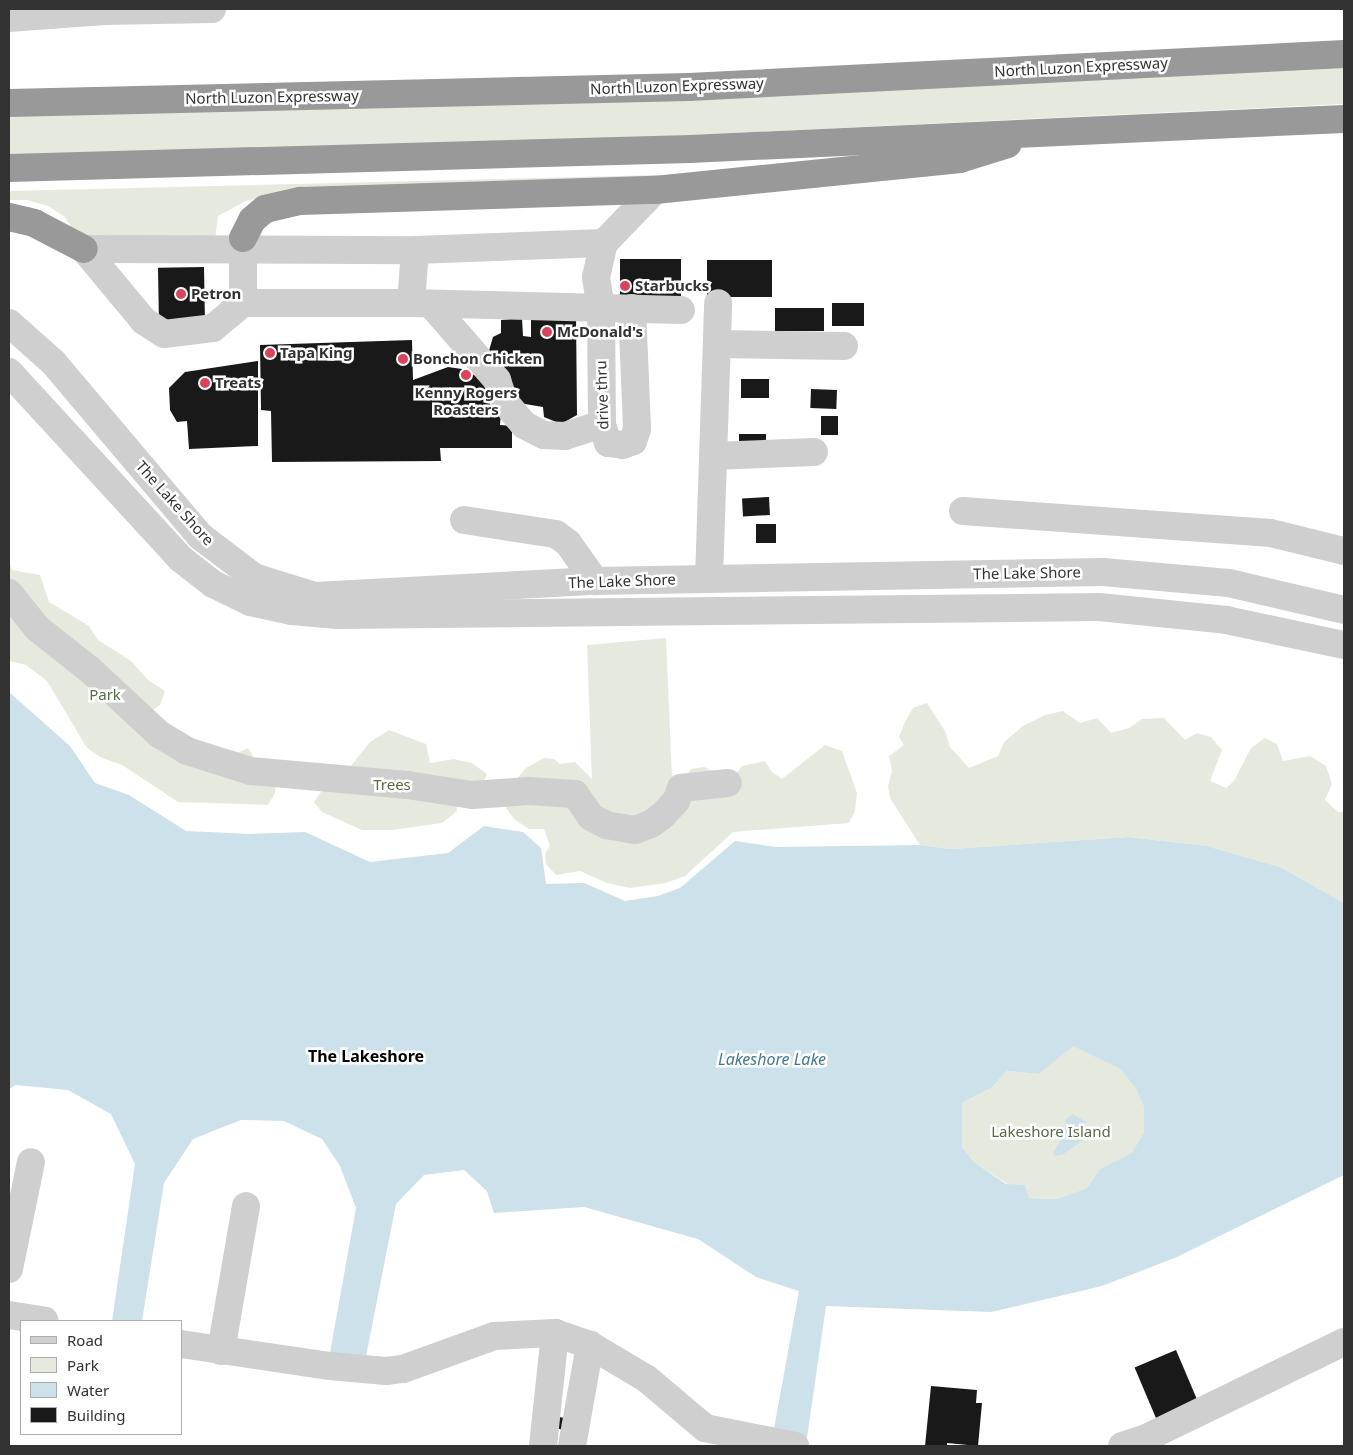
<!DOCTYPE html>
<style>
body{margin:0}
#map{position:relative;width:1353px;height:1455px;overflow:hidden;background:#fff;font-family:"Noto Sans",sans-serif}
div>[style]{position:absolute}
.green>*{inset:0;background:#e6eade}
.water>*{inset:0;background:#cce1e9}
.building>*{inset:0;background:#191919;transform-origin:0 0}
.minor>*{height:28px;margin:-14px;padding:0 14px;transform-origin:14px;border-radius:14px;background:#cfcfcf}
.highway>*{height:28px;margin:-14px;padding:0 14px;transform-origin:14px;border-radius:14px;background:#999}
.dots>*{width:14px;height:14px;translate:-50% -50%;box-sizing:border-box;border:2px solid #fff;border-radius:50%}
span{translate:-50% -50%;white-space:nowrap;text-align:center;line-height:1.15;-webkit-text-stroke:5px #fff;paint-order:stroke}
.street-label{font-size:15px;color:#323232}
.poi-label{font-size:15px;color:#323232;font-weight:700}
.left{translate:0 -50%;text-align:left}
.park-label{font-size:15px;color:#596b42}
.neighbourhood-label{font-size:16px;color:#000;font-weight:700}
.water-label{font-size:16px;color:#44798f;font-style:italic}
.frame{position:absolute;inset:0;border:10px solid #323232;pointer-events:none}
.legend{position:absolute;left:20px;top:1320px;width:162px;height:115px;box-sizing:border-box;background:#fff;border:1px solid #adadad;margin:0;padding:6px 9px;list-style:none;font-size:15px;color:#323232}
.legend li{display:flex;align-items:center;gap:10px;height:25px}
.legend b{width:25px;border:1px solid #adadad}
</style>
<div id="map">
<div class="green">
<div style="clip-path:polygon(1344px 64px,1344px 104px,650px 137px,9px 158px,9px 114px)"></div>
<div style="clip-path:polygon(699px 174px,702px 178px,278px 193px,246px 201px,218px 216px,215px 240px,81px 243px,65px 217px,48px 206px,27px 200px,9px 200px,9px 191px)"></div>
<div style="clip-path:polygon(9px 560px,12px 570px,40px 575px,49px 602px,89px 626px,98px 640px,131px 661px,148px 680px,165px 691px,160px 705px,140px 719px,225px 759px,248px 748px,261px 769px,277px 776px,275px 793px,268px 805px,178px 802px,122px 765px,100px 757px,87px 748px,47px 681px,26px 665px,9px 661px)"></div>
<div style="clip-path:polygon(666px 638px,672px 777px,682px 781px,691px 769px,704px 767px,732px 780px,742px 766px,765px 761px,772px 772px,782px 779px,825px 745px,842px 751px,857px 793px,855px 811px,849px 823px,733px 832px,685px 876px,666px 883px,630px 888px,607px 883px,580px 871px,556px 875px,546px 864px,545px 854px,550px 846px,544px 829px,529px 829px,514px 819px,506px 808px,516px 780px,526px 768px,544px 758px,554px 759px,560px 764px,575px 762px,592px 779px,587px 645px)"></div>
<div style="clip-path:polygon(927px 703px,945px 731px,950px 747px,969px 768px,998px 756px,1004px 742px,1023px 726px,1045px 715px,1063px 711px,1080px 723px,1097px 718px,1111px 733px,1129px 728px,1142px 719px,1164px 718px,1185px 740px,1197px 733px,1211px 737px,1222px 750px,1210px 781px,1226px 788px,1234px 781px,1251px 748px,1265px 738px,1277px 744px,1283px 761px,1310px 756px,1326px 766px,1332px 784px,1325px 800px,1338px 812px,1344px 812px,1344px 903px,1280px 867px,1207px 846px,1128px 837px,951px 849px,920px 845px,890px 798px,888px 786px,892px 771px,889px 756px,904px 745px,899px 737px,905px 722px,913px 708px)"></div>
<div style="clip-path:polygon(389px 730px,426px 744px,430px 763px,454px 759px,472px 763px,487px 774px,479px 793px,456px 800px,457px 811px,442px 823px,392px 830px,362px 830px,322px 812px,314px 802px,326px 785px,342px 777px,370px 742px)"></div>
<div style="clip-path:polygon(1072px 1045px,1120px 1069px,1137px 1088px,1144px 1107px,1144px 1132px,1132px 1154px,1100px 1169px,1087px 1188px,1057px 1199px,1029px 1198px,974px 1162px,962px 1147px,962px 1103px,991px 1088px,1007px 1071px,1039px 1074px)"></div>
</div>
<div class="water">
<div style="clip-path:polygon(evenodd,9px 692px,70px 746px,95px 783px,129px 795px,186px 831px,250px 834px,305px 832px,370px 862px,448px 853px,484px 826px,523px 832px,541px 848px,546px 884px,584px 883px,625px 901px,658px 896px,680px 888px,735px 841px,776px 847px,920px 845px,951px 849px,1128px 837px,1207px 846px,1280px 867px,1344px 903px,1344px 1175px,1177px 1257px,1102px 1286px,991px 1312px,826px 1306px,807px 1438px,773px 1434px,799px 1291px,756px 1277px,698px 1239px,584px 1207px,494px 1213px,487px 1191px,464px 1170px,424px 1175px,396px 1204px,361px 1382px,326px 1375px,356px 1208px,340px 1166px,322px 1139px,284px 1121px,241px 1120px,193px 1139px,164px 1183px,142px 1321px,112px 1321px,135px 1164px,111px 1114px,68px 1090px,16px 1085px,9px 1089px,9px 692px,1073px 1046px,1120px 1069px,1136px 1088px,1144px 1107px,1144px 1132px,1132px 1153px,1100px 1169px,1087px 1188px,1057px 1199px,1029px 1198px,1025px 1185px,1006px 1184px,974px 1162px,962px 1147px,962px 1103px,991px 1088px,1007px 1071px,1039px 1074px,1073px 1046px)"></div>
<div style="clip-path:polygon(1073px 1114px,1086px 1122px,1082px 1141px,1062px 1155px,1055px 1156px,1053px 1153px,1064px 1134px,1066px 1119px)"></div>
</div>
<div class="building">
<div style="left:620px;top:259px;width:61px;height:41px"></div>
<div style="left:772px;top:260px;width:37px;height:65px;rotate:90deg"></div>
<div style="left:204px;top:267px;width:53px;height:46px;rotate:89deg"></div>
<div style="left:832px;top:303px;width:32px;height:23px"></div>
<div style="left:775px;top:308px;width:49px;height:23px"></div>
<div style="clip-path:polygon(531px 313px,576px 315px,577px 415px,561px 424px,544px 417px,543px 407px,519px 403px,503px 365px,495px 362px,488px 354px,493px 337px,501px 333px,501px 320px,522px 318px,523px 336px,531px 337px)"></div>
<div style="clip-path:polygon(412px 340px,413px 380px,448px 367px,462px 369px,486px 381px,492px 412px,501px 413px,500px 425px,512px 426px,512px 448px,440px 448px,441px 461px,272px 462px,271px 411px,261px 410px,260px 345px)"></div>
<div style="clip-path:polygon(258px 361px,258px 446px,189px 449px,187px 421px,177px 422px,170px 410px,169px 388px,185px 372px)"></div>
<div style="left:741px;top:379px;width:28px;height:19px"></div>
<div style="left:811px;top:389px;width:26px;height:19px;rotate:2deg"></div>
<div style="left:821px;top:416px;width:17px;height:19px"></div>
<div style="left:739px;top:434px;width:27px;height:18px"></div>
<div style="left:769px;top:497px;width:18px;height:27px;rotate:87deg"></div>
<div style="left:756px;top:524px;width:20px;height:19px"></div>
<div style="left:1176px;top:1350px;width:59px;height:45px;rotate:67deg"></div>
<div style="clip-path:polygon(931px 1386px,977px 1390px,976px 1403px,982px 1403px,978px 1446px,947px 1443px,947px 1446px,925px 1446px)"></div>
<div style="clip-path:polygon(553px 1416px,565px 1418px,563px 1430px,552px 1427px)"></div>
</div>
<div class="minor">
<div style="left:9px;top:18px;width:95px;rotate:-4.2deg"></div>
<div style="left:104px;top:11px;width:108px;rotate:-1.1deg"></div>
<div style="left:84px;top:249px;width:94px;rotate:50.2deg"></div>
<div style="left:144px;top:321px;width:24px;rotate:33deg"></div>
<div style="left:164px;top:334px;width:49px;rotate:-7deg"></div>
<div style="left:213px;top:328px;width:39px;rotate:-40deg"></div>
<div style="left:243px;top:303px;width:168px"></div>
<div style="left:411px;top:303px;width:270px;rotate:1.5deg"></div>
<div style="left:84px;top:249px;width:331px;rotate:0.2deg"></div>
<div style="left:415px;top:250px;width:189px;rotate:-2.1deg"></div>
<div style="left:243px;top:303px;width:65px;rotate:-90deg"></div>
<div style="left:411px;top:303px;width:53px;rotate:-85.7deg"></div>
<div style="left:431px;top:304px;width:101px;rotate:49deg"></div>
<div style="left:497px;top:380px;width:22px;rotate:72deg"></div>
<div style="left:504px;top:401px;width:31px;rotate:50deg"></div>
<div style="left:524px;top:425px;width:22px;rotate:27deg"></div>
<div style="left:544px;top:435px;width:21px;rotate:3deg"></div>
<div style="left:565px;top:436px;width:39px;rotate:-18deg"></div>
<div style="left:632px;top:308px;width:121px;rotate:87.6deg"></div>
<div style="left:637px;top:429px;width:13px;rotate:108deg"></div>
<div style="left:633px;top:441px;width:11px;rotate:158deg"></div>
<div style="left:623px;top:445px;width:15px;rotate:-172deg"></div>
<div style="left:608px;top:443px;width:20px;rotate:-108deg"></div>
<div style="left:602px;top:424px;width:115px;rotate:-90.5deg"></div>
<div style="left:601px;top:309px;width:32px;rotate:-99deg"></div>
<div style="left:596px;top:277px;width:35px;rotate:-77deg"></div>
<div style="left:604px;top:243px;width:74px;rotate:-46.1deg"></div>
<div style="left:9px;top:323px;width:59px;rotate:41.6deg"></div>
<div style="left:53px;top:362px;width:228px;rotate:49.8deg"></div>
<div style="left:200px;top:536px;width:68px;rotate:37.2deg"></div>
<div style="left:254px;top:577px;width:64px;rotate:17.3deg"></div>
<div style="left:315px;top:596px;width:280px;rotate:-3.1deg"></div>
<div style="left:595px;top:581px;width:508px;rotate:-1.01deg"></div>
<div style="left:1103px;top:572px;width:126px;rotate:5deg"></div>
<div style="left:1229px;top:583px;width:118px;rotate:13.2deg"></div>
<div style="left:719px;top:344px;width:125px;rotate:0.9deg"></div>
<div style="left:9px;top:372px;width:254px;rotate:47.4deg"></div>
<div style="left:181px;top:559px;width:41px;rotate:38deg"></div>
<div style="left:213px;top:584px;width:41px;rotate:25.9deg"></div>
<div style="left:250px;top:602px;width:43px;rotate:12.1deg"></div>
<div style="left:292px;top:611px;width:46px;rotate:5deg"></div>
<div style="left:338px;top:615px;width:761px;rotate:-0.6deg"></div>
<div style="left:1099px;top:607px;width:128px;rotate:5.8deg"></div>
<div style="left:1226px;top:620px;width:121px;rotate:12deg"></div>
<div style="left:713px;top:456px;width:101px;rotate:-2.3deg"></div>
<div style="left:963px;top:511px;width:309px;rotate:4.1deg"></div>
<div style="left:1271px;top:533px;width:75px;rotate:13.9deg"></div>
<div style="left:464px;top:520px;width:93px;rotate:8.7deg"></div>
<div style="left:556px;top:534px;width:15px;rotate:37deg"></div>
<div style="left:568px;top:543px;width:47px;rotate:54.6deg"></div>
<div style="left:709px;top:579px;width:276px;rotate:-88.1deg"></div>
<div style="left:9px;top:593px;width:45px;rotate:51.3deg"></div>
<div style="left:37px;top:628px;width:66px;rotate:38.3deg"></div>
<div style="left:89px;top:669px;width:96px;rotate:42.9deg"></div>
<div style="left:159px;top:734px;width:33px;rotate:31deg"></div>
<div style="left:187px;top:751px;width:67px;rotate:17.4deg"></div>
<div style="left:251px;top:771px;width:157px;rotate:5.1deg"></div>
<div style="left:407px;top:785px;width:66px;rotate:8.7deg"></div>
<div style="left:472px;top:795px;width:57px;rotate:-4deg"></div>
<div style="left:529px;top:791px;width:46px;rotate:3.7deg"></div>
<div style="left:575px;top:794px;width:28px;rotate:55deg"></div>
<div style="left:591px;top:817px;width:17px;rotate:28deg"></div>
<div style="left:606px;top:825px;width:29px;rotate:10deg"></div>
<div style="left:635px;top:830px;width:17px;rotate:-21deg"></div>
<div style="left:651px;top:824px;width:15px;rotate:-37deg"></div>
<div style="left:663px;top:815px;width:19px;rotate:-47deg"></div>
<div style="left:676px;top:801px;width:14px;rotate:-69deg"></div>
<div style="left:681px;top:788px;width:47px;rotate:-6.1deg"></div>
<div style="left:9px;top:1269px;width:109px;rotate:-78.4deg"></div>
<div style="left:9px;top:1315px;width:36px;rotate:9deg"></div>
<div style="left:181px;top:1344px;width:151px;rotate:8.4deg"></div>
<div style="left:330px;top:1366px;width:56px;rotate:5.1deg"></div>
<div style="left:386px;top:1371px;width:17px;rotate:-7deg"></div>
<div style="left:403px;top:1369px;width:97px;rotate:-19.9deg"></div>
<div style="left:494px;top:1336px;width:61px;rotate:-2.8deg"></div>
<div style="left:555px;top:1333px;width:37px;rotate:19deg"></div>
<div style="left:590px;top:1345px;width:66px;rotate:30.8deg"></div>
<div style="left:647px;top:1379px;width:76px;rotate:40.2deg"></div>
<div style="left:705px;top:1428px;width:92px;rotate:11.3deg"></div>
<div style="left:221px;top:1351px;width:147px;rotate:-80.2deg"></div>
<div style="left:543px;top:1446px;width:114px;rotate:-83.9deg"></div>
<div style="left:572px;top:1446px;width:103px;rotate:-79.9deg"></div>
<div style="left:1122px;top:1446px;width:23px;rotate:-18deg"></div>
<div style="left:1144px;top:1439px;width:222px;rotate:-25.9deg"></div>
</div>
<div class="highway">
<div style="left:9px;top:103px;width:680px;rotate:-1.35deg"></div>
<div style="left:689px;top:87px;width:656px;rotate:-2.88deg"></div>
<div style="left:9px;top:168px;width:681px;rotate:-1.6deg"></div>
<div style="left:690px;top:149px;width:655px;rotate:-2.63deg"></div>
<div style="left:9px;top:217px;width:26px;rotate:13deg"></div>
<div style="left:34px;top:223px;width:56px;rotate:27.5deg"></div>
<div style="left:243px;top:238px;width:20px;rotate:-63deg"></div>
<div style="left:252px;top:220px;width:17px;rotate:-40deg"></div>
<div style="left:265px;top:209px;width:36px;rotate:-13deg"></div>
<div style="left:300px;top:201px;width:355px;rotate:-1.8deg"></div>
<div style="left:655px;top:190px;width:307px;rotate:-5.8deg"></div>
<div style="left:960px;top:159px;width:50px;rotate:-17.4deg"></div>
</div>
<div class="dots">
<div style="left:625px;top:286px;background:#da435c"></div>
<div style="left:181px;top:294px;background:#da435c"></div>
<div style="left:547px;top:332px;background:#da435c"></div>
<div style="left:270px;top:353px;background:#da435c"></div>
<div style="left:403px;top:359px;background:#da435c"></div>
<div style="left:466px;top:375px;background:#da435c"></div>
<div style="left:205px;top:383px;background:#da435c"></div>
</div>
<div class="street-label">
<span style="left:1081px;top:67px;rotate:-3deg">North Luzon Expressway</span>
<span style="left:677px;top:86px;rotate:-2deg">North Luzon Expressway</span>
<span style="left:272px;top:97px;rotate:-1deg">North Luzon Expressway</span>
<span style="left:602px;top:395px;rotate:-92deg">drive thru</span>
<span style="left:175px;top:503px;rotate:48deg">The Lake Shore</span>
<span style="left:1027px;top:573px;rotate:-1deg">The Lake Shore</span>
<span style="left:622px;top:581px;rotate:-2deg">The Lake Shore</span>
</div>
<div class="poi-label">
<span class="left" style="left:635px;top:286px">Starbucks</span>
<span class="left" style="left:191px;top:294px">Petron</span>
<span class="left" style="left:557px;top:332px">McDonald's</span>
<span class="left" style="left:280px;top:353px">Tapa King</span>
<span class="left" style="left:413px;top:359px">Bonchon Chicken</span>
<span class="left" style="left:215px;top:383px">Treats</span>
<span style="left:466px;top:401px">Kenny Rogers<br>Roasters</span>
</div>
<div class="park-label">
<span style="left:105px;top:695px">Park</span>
<span style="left:392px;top:785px">Trees</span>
<span style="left:1051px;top:1132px">Lakeshore Island</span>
</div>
<div class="neighbourhood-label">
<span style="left:366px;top:1056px">The Lakeshore</span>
</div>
<div class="water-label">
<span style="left:772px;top:1059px">Lakeshore Lake</span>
</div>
<div class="frame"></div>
<ul class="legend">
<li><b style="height:6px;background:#cfcfcf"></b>Road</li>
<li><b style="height:14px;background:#e6eade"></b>Park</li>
<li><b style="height:14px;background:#cce1e9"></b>Water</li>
<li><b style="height:14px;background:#191919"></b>Building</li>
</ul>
</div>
